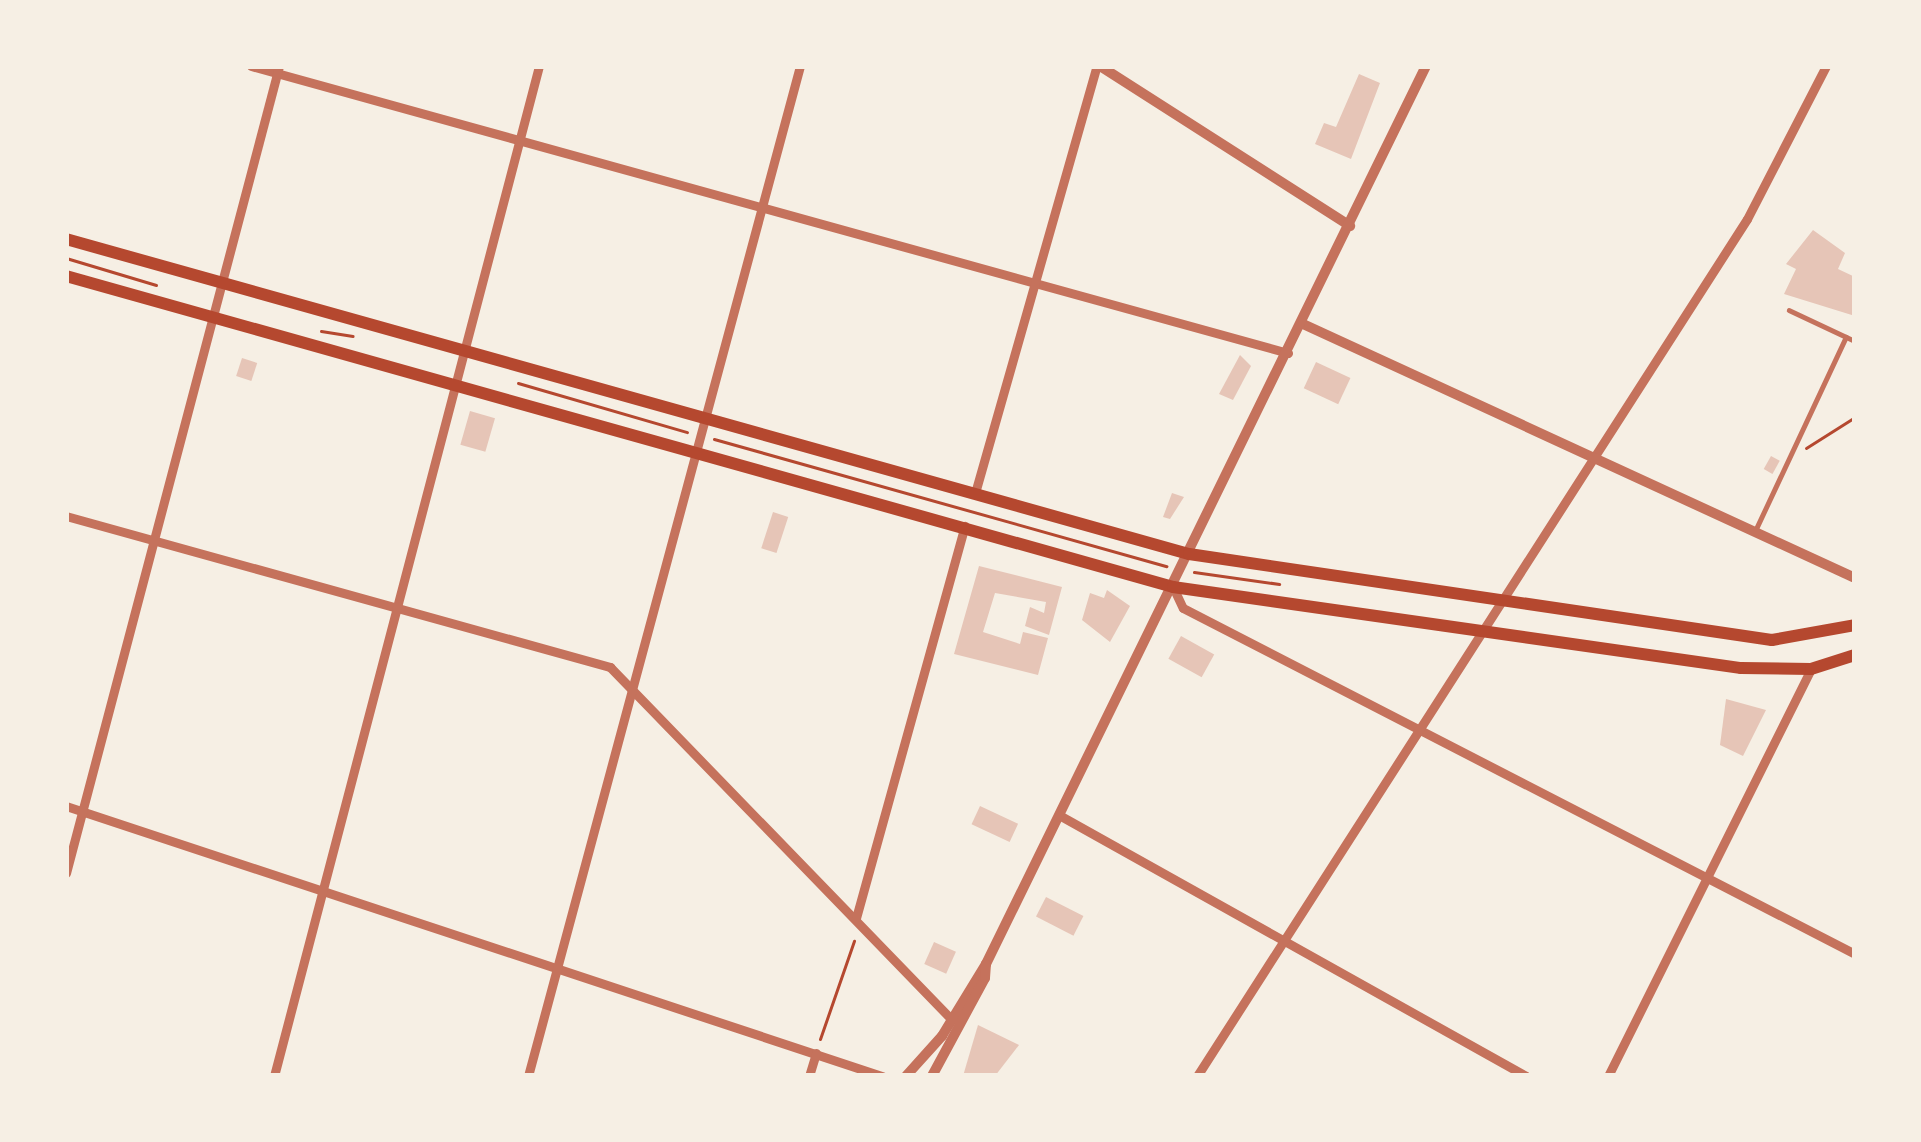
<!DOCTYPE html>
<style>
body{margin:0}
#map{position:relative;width:1921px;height:1142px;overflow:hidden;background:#f6efe4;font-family:Arial,sans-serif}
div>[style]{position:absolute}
.building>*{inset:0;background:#e6c5b7;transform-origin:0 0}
.path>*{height:3px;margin:-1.5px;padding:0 1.5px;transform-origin:1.5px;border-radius:1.5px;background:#b5482f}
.service>*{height:4.5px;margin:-2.25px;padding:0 2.25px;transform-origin:2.25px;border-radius:2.25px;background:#c5725c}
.minor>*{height:9px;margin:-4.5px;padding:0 4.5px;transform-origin:4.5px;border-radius:4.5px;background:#c5725c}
.tertiary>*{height:10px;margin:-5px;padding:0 5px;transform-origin:5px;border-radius:5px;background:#c5725c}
.secondary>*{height:12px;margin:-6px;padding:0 6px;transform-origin:6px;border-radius:6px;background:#b5482f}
span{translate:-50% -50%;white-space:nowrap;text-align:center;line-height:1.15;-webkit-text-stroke:10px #f6efe4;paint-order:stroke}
.frame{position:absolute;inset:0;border:69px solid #f6efe4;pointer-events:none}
</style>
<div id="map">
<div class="building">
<div style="clip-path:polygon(1359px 74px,1380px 83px,1351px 159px,1315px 144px,1324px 123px,1336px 127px)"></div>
<div style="clip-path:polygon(1813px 230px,1845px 253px,1838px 269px,1855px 277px,1855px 316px,1784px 294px,1796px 269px,1786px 264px)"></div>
<div style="clip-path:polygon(1240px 355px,1251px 366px,1233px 400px,1219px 394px)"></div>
<div style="left:242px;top:358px;width:16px;height:19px;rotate:18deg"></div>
<div style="left:1316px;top:362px;width:38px;height:29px;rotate:25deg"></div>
<div style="left:470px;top:411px;width:26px;height:35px;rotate:16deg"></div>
<div style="left:1771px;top:456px;width:10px;height:15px;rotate:29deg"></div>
<div style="clip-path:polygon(1172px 493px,1184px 497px,1170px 519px,1163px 517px)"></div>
<div style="left:773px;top:512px;width:16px;height:38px;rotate:18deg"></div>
<div style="clip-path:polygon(979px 566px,1062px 587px,1049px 635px,1025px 626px,1030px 607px,1044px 613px,1046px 602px,995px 593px,983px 632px,1020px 644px,1023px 632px,1048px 638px,1038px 675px,954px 654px)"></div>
<div style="clip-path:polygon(1107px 590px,1130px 606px,1110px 642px,1082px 620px,1090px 593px,1104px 598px)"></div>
<div style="left:1181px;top:636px;width:38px;height:26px;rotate:29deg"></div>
<div style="clip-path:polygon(1726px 699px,1766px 710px,1743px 756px,1720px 745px)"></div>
<div style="left:980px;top:806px;width:42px;height:20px;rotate:25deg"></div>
<div style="left:1046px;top:897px;width:42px;height:22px;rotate:27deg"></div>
<div style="left:934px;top:942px;width:24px;height:24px;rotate:24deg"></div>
<div style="clip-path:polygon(978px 1025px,1019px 1045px,995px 1076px,963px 1076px)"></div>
</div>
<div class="path">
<div style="left:66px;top:258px;width:94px;rotate:16.7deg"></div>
<div style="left:321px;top:331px;width:32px;rotate:9deg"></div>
<div style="left:518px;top:383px;width:176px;rotate:16.2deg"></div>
<div style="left:714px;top:439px;width:470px;rotate:15.7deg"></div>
<div style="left:1806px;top:448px;width:58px;rotate:-32.3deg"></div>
<div style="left:1194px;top:572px;width:86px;rotate:8deg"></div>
<div style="left:820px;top:1039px;width:104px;rotate:-70.9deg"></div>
</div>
<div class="service">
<div style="left:1789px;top:310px;width:73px;rotate:25.2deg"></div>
<div style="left:1755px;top:531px;width:214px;rotate:-64.9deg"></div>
</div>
<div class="minor">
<div style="left:251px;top:66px;width:1076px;rotate:15.47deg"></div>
<div style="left:975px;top:493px;width:444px;rotate:-74.1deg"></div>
<div style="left:66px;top:516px;width:565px;rotate:15.51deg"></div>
<div style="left:610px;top:667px;width:490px;rotate:45.9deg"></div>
<div style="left:1173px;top:587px;width:23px;rotate:65deg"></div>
<div style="left:1183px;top:608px;width:756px;rotate:27.24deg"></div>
<div style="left:66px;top:806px;width:860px;rotate:18.31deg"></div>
<div style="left:1059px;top:815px;width:535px;rotate:29.2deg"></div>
<div style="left:66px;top:873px;width:835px;rotate:-75.21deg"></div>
<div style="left:856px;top:918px;width:407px;rotate:-74.5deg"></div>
<div style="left:274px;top:1076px;width:1044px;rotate:-75.3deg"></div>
<div style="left:528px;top:1076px;width:1046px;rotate:-74.93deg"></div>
<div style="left:809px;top:1076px;width:24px;rotate:-73deg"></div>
<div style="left:1197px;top:1076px;width:1018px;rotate:-57.31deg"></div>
<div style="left:1747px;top:219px;width:172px;rotate:-62.7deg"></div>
<div style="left:1608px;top:1076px;width:455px;rotate:-63.5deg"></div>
</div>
<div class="tertiary">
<div style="left:1100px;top:66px;width:297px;rotate:32.6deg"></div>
<div style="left:1303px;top:324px;width:608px;rotate:24.71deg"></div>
<div style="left:906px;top:1076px;width:54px;rotate:-48deg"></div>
<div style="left:942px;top:1036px;width:84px;rotate:-58.6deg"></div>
<div style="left:986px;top:964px;width:1000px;rotate:-63.9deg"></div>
<div style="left:932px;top:1076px;width:111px;rotate:-61.6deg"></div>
<div style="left:985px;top:978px;width:14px;rotate:-86deg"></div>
</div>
<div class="secondary">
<div style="left:66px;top:239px;width:1166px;rotate:15.67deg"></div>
<div style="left:1189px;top:554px;width:589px;rotate:8.39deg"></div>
<div style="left:1772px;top:640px;width:84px;rotate:-10.2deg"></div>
<div style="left:66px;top:276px;width:1150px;rotate:15.69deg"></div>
<div style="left:1173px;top:587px;width:574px;rotate:8.12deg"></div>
<div style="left:1741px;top:668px;width:70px;rotate:0.8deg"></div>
<div style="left:1811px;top:669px;width:46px;rotate:-17.7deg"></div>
</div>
<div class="frame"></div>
</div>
